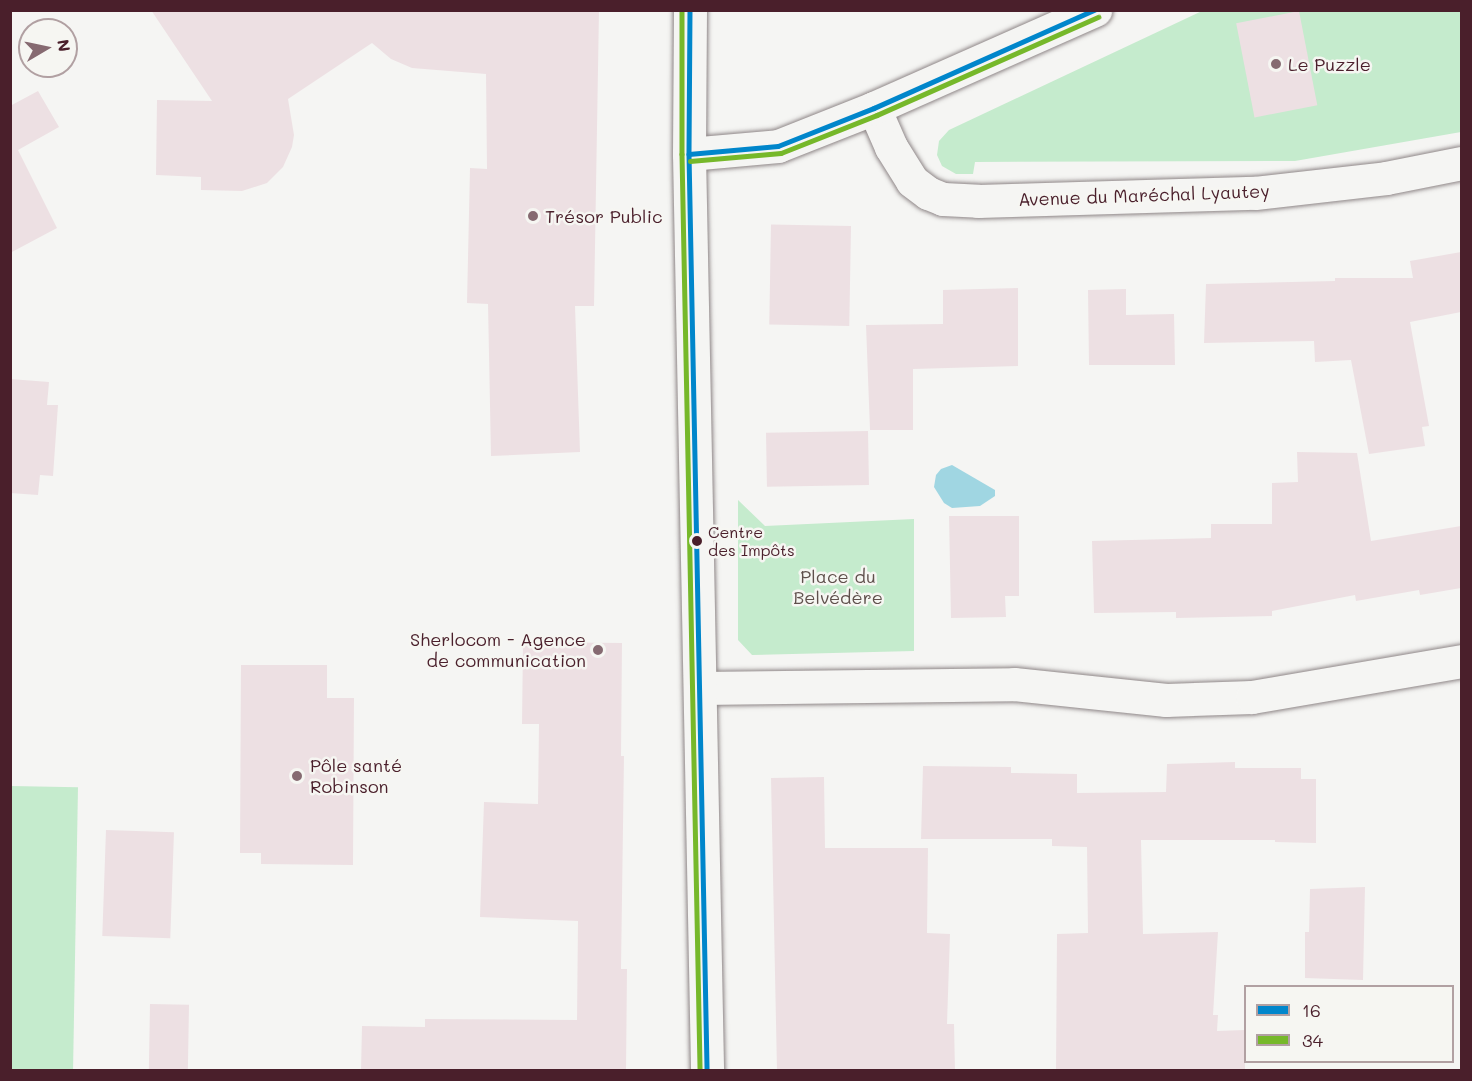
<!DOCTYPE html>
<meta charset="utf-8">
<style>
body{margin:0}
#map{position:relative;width:1472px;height:1081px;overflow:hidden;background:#f5f5f3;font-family:Mali,sans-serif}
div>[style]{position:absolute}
.green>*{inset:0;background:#c5ebcd;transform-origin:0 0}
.water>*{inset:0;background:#a0d6e2}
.building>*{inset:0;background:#ede0e3;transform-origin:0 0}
.roads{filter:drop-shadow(0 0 2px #8f8788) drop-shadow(0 0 2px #8f8788)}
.street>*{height:33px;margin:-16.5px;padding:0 16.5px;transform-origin:16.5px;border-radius:16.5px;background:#f5f5f3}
.secondary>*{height:33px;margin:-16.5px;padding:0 16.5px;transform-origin:16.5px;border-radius:16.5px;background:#f5f5f3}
.bus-1>*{height:4.5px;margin:-2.25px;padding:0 2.25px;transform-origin:2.25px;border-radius:2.25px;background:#0086cb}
.bus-2>*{height:4.5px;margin:-2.25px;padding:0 2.25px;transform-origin:2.25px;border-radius:2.25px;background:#76b82a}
.dots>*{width:16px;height:16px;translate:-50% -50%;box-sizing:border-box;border:3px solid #f6f6f2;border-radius:50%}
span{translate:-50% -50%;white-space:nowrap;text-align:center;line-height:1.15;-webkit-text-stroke:5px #f6f6f2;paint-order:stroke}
.bus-label{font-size:16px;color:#4a1f2b}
.left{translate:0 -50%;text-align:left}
.poi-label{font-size:18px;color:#4a1f2b}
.right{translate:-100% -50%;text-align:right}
.street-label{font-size:18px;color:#4a1f2b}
.park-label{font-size:18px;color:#5f504c}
.frame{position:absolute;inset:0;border:12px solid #4a1f2b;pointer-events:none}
.legend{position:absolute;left:1244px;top:985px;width:210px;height:78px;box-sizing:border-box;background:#f6f6f2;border:2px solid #b1a0a2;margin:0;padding:8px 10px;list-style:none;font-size:18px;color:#4a1f2b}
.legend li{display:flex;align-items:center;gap:12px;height:30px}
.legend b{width:30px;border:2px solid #b1a0a2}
.north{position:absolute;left:18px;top:18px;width:60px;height:60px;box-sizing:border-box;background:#f6f6f2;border:2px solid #b1a0a2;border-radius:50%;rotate:81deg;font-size:16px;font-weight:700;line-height:24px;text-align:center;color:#4a1f2b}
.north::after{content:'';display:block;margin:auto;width:21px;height:27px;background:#866a71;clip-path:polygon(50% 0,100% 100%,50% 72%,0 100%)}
</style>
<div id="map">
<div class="green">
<div style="clip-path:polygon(1202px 11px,1461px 11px,1461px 132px,1295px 161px,975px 162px,973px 174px,956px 174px,942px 166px,937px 155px,939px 141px,949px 130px)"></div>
<div style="clip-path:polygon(738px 500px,765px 526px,914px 519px,914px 651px,752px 655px,738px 640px)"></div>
<div style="left:11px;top:786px;width:67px;height:284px;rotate:1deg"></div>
</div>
<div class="water">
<div style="clip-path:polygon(952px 465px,995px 490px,995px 496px,980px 506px,952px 508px,944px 503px,934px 487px,936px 475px,941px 469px)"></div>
</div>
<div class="building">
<div style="clip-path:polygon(151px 10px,599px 10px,594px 306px,575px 306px,580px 452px,491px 456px,488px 304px,467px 303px,470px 168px,487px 169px,486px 74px,412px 68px,391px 59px,372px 43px,288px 99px,294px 135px,292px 147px,283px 167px,267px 183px,242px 191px,201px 190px,201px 177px,156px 175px,157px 100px,212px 101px)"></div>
<div style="left:1299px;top:11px;width:96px;height:64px;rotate:79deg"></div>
<div style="clip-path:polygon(38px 91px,59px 127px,18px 150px,57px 228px,10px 253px,10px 106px)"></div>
<div style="left:851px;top:226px;width:100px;height:80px;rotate:91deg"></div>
<div style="clip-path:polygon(1461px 252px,1461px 312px,1410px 322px,1429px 426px,1422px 427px,1425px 446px,1369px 454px,1351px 360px,1315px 362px,1314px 341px,1204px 343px,1206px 284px,1335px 281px,1335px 278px,1413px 278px,1410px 261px)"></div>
<div style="clip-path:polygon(1018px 288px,1018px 366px,913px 369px,913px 430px,870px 430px,866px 325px,943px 324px,943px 290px)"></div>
<div style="clip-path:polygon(1126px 289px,1126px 315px,1174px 314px,1175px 365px,1089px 365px,1088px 290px)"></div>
<div style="clip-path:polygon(10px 379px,49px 382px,47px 405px,58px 405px,53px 476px,40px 475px,38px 495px,10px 493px)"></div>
<div style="left:868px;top:431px;width:54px;height:102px;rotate:89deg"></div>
<div style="clip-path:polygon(1297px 452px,1357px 453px,1371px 541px,1461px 526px,1461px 588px,1420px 595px,1419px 590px,1356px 601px,1355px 595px,1272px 611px,1272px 616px,1176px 618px,1176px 612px,1094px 613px,1092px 541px,1211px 538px,1211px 524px,1272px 524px,1272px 483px,1298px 482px)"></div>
<div style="clip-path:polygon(949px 516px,1019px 516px,1019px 596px,1005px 596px,1006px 617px,951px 618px)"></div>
<div style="clip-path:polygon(523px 642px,622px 643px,621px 756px,624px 756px,621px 969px,627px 969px,626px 1071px,361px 1071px,362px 1026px,425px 1027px,425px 1019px,577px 1020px,578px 921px,480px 917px,484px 802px,538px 804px,539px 724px,522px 724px)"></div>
<div style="clip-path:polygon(241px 665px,327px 665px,327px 698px,354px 698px,353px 865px,261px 864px,261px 853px,240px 853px)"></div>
<div style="clip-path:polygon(1235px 762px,1235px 768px,1301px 768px,1301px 779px,1316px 779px,1316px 843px,1275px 842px,1275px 840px,1141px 840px,1143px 934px,1218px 932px,1213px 1015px,1218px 1015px,1217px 1031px,1245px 1030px,1245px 1071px,1056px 1071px,1057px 934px,1088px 933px,1087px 847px,1052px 846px,1052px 839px,921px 839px,923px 766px,1011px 767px,1011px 773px,1077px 774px,1077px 793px,1166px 792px,1167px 764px)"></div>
<div style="clip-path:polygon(824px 777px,825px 848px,928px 848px,927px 933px,950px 934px,947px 1024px,954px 1024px,955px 1071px,777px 1071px,771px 778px)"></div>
<div style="left:106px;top:830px;width:68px;height:106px;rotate:2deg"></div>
<div style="clip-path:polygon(1365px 887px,1363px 980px,1305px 978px,1305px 932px,1309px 932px,1310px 889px)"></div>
<div style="left:150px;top:1004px;width:39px;height:65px;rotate:1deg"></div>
</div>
<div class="roads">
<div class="street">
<div style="left:874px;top:108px;width:43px;rotate:66.4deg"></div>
<div style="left:891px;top:147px;width:40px;rotate:58deg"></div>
<div style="left:912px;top:181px;width:20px;rotate:37deg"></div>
<div style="left:928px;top:193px;width:16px;rotate:22deg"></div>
<div style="left:943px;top:199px;width:35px;rotate:3deg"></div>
<div style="left:978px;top:201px;width:277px;rotate:-1.7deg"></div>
<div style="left:1255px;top:193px;width:132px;rotate:-6.5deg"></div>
<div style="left:1386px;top:178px;width:77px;rotate:-11.2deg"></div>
<div style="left:689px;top:154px;width:89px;rotate:-5.1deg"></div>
<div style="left:778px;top:146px;width:103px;rotate:-21.6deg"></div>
<div style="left:874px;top:108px;width:242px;rotate:-23.9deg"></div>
<div style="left:700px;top:688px;width:314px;rotate:-0.7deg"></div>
<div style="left:1014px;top:684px;width:153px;rotate:6deg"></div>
<div style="left:1166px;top:700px;width:86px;rotate:-2deg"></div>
<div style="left:1252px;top:697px;width:213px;rotate:-9.7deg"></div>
</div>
<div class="secondary">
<div style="left:690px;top:10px;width:144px;rotate:90.4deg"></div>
<div style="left:689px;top:154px;width:916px;rotate:88.87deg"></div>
</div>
</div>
<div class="bus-1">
<div style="left:690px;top:10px;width:144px;rotate:90.4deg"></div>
<div style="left:689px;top:154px;width:916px;rotate:88.87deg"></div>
<div style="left:689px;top:154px;width:89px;rotate:-5.1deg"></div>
<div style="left:778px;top:146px;width:103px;rotate:-21.6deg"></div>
<div style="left:874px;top:108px;width:241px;rotate:-24deg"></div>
</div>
<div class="bus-2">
<div style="left:682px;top:10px;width:144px;rotate:90deg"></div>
<div style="left:682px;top:154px;width:916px;rotate:88.87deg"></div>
<div style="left:690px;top:161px;width:91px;rotate:-5deg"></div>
<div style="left:781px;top:153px;width:103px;rotate:-21.6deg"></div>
<div style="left:877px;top:115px;width:242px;rotate:-23.9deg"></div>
</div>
<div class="dots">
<div style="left:1276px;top:64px;background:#866a71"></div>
<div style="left:533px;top:216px;background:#866a71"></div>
<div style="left:697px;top:541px;background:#4a1f2b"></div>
<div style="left:598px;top:650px;background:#866a71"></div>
<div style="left:297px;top:776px;background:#866a71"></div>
</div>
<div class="bus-label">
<span class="left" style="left:708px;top:541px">Centre<br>des Impôts</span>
</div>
<div class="poi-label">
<span class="left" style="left:1288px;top:64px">Le Puzzle</span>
<span class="left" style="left:545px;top:216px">Trésor Public</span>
<span class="right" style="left:586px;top:650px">Sherlocom - Agence<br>de communication</span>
<span class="left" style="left:310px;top:776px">Pôle santé<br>Robinson</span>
</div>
<div class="street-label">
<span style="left:1144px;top:195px;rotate:-2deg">Avenue du Maréchal Lyautey</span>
</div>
<div class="park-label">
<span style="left:838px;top:587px">Place du<br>Belvédère</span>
</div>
<div class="frame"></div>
<ul class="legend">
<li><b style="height:8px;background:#0086cb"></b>16</li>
<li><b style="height:8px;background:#76b82a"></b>34</li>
</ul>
<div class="north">N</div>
</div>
